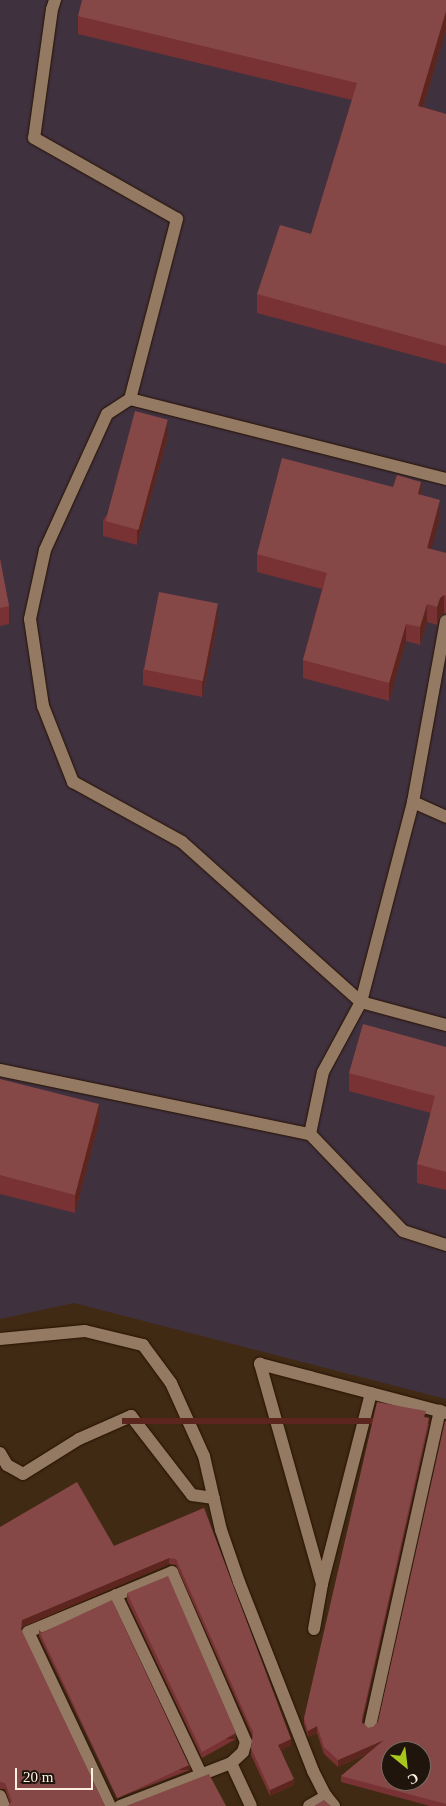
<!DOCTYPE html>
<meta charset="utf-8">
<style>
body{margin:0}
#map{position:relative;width:446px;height:1806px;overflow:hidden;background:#402a14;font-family:"Times New Roman",serif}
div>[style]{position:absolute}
.industrial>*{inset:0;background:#40313f}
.roads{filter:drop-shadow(0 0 1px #261200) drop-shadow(0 0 1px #261200)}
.minor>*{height:12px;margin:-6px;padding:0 6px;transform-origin:6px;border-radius:6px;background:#947a62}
.wall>*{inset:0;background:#783234}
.shaded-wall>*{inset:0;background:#5c261f;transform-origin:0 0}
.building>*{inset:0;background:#864747;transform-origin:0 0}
span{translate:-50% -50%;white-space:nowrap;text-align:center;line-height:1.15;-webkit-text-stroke:4.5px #1f150c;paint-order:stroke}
.north{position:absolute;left:381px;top:1741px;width:50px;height:50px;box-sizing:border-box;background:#1f150c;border:1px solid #786d62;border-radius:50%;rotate:151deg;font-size:14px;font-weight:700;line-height:20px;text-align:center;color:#fef0e3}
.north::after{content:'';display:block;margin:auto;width:18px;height:22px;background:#a8c71d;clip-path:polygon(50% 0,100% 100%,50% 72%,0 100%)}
.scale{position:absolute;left:15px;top:1768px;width:78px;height:22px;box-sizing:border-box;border:2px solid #fef0e3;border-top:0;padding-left:6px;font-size:15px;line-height:18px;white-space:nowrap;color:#fef0e3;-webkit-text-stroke:4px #1f150c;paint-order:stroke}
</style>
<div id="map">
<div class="industrial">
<div style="clip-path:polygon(0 0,446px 0,446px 1399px,74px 1303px,0 1319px)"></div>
</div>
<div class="roads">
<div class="minor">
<div style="left:55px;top:0;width:9px;rotate:108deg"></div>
<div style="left:52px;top:9px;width:130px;rotate:97.9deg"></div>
<div style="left:34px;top:138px;width:164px;rotate:29.5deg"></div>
<div style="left:177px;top:219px;width:186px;rotate:104.6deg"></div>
<div style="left:446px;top:479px;width:326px;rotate:-165.8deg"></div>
<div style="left:130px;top:399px;width:27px;rotate:147deg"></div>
<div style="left:107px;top:414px;width:149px;rotate:114.5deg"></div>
<div style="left:45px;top:550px;width:71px;rotate:102.3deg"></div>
<div style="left:30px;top:619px;width:88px;rotate:81.5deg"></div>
<div style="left:43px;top:706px;width:82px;rotate:68.5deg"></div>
<div style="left:73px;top:782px;width:124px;rotate:28.8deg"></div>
<div style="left:182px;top:842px;width:240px;rotate:41.8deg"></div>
<div style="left:361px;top:1002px;width:207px;rotate:-75.4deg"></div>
<div style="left:413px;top:802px;width:36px;rotate:24deg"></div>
<div style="left:413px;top:802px;width:184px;rotate:-79.7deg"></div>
<div style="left:0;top:1070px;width:317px;rotate:11.7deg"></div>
<div style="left:310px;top:1134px;width:63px;rotate:-78.2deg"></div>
<div style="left:323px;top:1072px;width:80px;rotate:-61.5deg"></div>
<div style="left:361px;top:1002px;width:88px;rotate:15.1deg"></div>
<div style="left:310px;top:1134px;width:134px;rotate:46.2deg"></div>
<div style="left:403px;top:1231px;width:45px;rotate:18deg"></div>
<div style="left:0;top:1339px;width:85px;rotate:-5.4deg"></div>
<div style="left:85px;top:1331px;width:60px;rotate:13.6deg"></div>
<div style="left:143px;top:1345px;width:47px;rotate:53.6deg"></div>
<div style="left:171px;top:1383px;width:80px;rotate:65.7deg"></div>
<div style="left:204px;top:1456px;width:76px;rotate:77.1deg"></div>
<div style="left:221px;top:1530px;width:55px;rotate:70.9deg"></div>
<div style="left:239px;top:1582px;width:203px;rotate:68.6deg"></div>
<div style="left:313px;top:1771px;width:28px;rotate:63deg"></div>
<div style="left:326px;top:1796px;width:13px;rotate:51deg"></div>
<div style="left:371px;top:1393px;width:197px;rotate:104.4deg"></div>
<div style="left:322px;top:1584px;width:229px;rotate:-105.7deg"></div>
<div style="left:260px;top:1364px;width:52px;rotate:14.6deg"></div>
<div style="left:310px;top:1377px;width:141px;rotate:14.8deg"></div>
<div style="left:0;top:1453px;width:14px;rotate:60deg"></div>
<div style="left:7px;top:1465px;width:18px;rotate:29deg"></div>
<div style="left:23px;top:1474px;width:66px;rotate:-32deg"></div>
<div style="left:79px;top:1439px;width:57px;rotate:-23.9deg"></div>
<div style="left:131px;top:1416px;width:100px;rotate:52.3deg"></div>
<div style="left:192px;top:1495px;width:22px;rotate:8deg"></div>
<div style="left:116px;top:1595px;width:198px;rotate:64.6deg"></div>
<div style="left:314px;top:1629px;width:46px;rotate:-79.9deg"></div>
<div style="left:370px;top:1726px;width:323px;rotate:-77.5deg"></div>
<div style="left:231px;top:1763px;width:47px;rotate:65.1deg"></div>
<div style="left:0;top:1796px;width:11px;rotate:68deg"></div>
<div style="left:110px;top:1806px;width:192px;rotate:-115.2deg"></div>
<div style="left:28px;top:1632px;width:156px;rotate:-22.6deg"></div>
<div style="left:172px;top:1572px;width:185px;rotate:66.5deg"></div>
<div style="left:246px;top:1742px;width:10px;rotate:107deg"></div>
<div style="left:243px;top:1752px;width:16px;rotate:137deg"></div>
<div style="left:231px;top:1763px;width:119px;rotate:158.8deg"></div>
<div style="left:309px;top:1806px;width:20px;rotate:-30deg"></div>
</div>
</div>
<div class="wall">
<div style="clip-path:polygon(446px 0,446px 30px,423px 107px,446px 114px,446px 364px,257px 313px,257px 294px,311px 234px,352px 100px,78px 34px,78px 16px)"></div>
<div style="clip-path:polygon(168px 436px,137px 545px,103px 536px,103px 520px)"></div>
<div style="clip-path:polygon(421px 495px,440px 517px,431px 549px,446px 553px,446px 614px,444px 613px,440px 616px,437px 625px,427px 622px,420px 645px,406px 641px,389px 701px,303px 678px,303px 660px,322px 589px,257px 572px,257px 554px)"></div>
<div style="clip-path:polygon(0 559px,9px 606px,9px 624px,0 626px)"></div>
<div style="clip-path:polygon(218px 620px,202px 697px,143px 685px,143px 669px)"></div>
<div style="clip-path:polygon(446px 1047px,446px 1190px,417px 1183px,417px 1164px,431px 1113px,349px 1091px,349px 1073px)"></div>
<div style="clip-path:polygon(0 1079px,99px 1122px,75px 1213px,0 1194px)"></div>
<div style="clip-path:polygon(426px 1417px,429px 1424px,362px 1722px,368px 1728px,373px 1727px,378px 1722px,446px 1422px,446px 1806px,430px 1806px,341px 1782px,341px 1776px,369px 1753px,338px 1767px,324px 1754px,317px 1733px,308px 1737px,304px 1724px,304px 1718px)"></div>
<div style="clip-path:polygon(204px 1508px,291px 1745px,281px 1750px,294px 1785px,270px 1796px,251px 1755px,251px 1748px,253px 1737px,176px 1565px,169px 1564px,22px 1627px,21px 1630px,105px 1806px,10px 1803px,5px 1789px,0 1789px,0 1527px,114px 1546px)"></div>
<div style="clip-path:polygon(127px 1593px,236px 1739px,202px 1758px,127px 1600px)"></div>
<div style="clip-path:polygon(39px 1630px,190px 1770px,117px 1798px,39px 1636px)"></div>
</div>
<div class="shaded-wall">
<div style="clip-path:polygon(446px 11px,446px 30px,418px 124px,418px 106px)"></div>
<div style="clip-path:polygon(168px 420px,168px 436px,137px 545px,137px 530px)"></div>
<div style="clip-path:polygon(421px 482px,421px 500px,418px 494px)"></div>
<div style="clip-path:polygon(440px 500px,440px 517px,427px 566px,427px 548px)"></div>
<div style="clip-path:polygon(444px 595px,444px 613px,440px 616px,437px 625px,437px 607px,440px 598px)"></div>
<div style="clip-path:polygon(218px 604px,218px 620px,202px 697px,202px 682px)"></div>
<div style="clip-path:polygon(427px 604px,427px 622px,420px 645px,420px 627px)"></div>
<div style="clip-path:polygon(406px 624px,406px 641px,389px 701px,389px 683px)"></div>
<div style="clip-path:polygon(99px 1104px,99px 1122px,75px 1213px,75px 1195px)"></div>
<div style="left:429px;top:1418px;width:6px;height:307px;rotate:90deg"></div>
<div style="clip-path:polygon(169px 1558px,169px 1564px,22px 1627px,21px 1635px,22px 1620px)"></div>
<div style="clip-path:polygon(317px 1726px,317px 1733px,308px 1737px,308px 1731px)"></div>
<div style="left:236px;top:1733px;width:6px;height:39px;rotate:90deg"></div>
<div style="clip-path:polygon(291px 1739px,291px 1745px,278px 1752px,278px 1745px)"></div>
<div style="clip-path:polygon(384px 1740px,384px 1746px,338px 1767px,338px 1760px)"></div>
<div style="left:190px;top:1764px;width:6px;height:78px;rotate:90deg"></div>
<div style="clip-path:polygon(294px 1779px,294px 1785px,270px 1796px,270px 1790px)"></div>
</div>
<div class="building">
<div style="clip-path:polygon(82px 0,446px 0,446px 11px,418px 106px,446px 114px,446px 346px,257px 294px,280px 225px,311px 234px,357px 83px,78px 16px)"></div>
<div style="left:135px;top:411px;width:34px;height:114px;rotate:15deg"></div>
<div style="clip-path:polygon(282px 458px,393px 487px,397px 475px,421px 482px,418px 494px,440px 500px,427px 548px,446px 553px,446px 596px,444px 595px,440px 598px,437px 607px,427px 604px,420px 627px,406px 624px,389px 683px,303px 660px,327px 573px,257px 554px)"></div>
<div style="clip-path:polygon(0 559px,9px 606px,0 608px)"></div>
<div style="left:159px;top:592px;width:60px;height:79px;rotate:11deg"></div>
<div style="clip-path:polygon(363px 1024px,446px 1047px,446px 1172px,417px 1164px,435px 1096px,349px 1073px)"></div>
<div style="clip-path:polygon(0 1079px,99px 1104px,75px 1195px,0 1175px)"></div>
<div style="clip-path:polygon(evenodd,377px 1402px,426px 1411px,424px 1417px,429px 1418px,362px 1718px,362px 1723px,368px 1728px,373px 1727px,378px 1722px,445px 1421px,446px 1422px,446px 1804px,341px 1776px,384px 1740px,338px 1760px,324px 1747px,317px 1726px,308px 1731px,304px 1718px,377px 1402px,391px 1751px,421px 1751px,421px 1781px,391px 1781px,391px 1751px)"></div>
<div style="clip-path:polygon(77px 1482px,114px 1546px,204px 1508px,291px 1739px,278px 1745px,294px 1779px,270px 1790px,251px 1748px,253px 1732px,176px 1559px,169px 1558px,22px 1620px,21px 1629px,105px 1806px,108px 1806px,8px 1806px,12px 1801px,5px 1783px,0 1782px,0 1527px)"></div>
<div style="clip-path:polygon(168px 1576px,236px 1733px,202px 1752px,127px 1593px)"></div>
<div style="left:112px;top:1600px;width:182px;height:79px;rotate:65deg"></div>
<div style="clip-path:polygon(209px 1774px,226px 1806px,126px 1806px)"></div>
<div style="clip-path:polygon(324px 1800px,331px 1806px,314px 1806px)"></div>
</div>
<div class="north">С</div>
<div class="scale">20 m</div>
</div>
